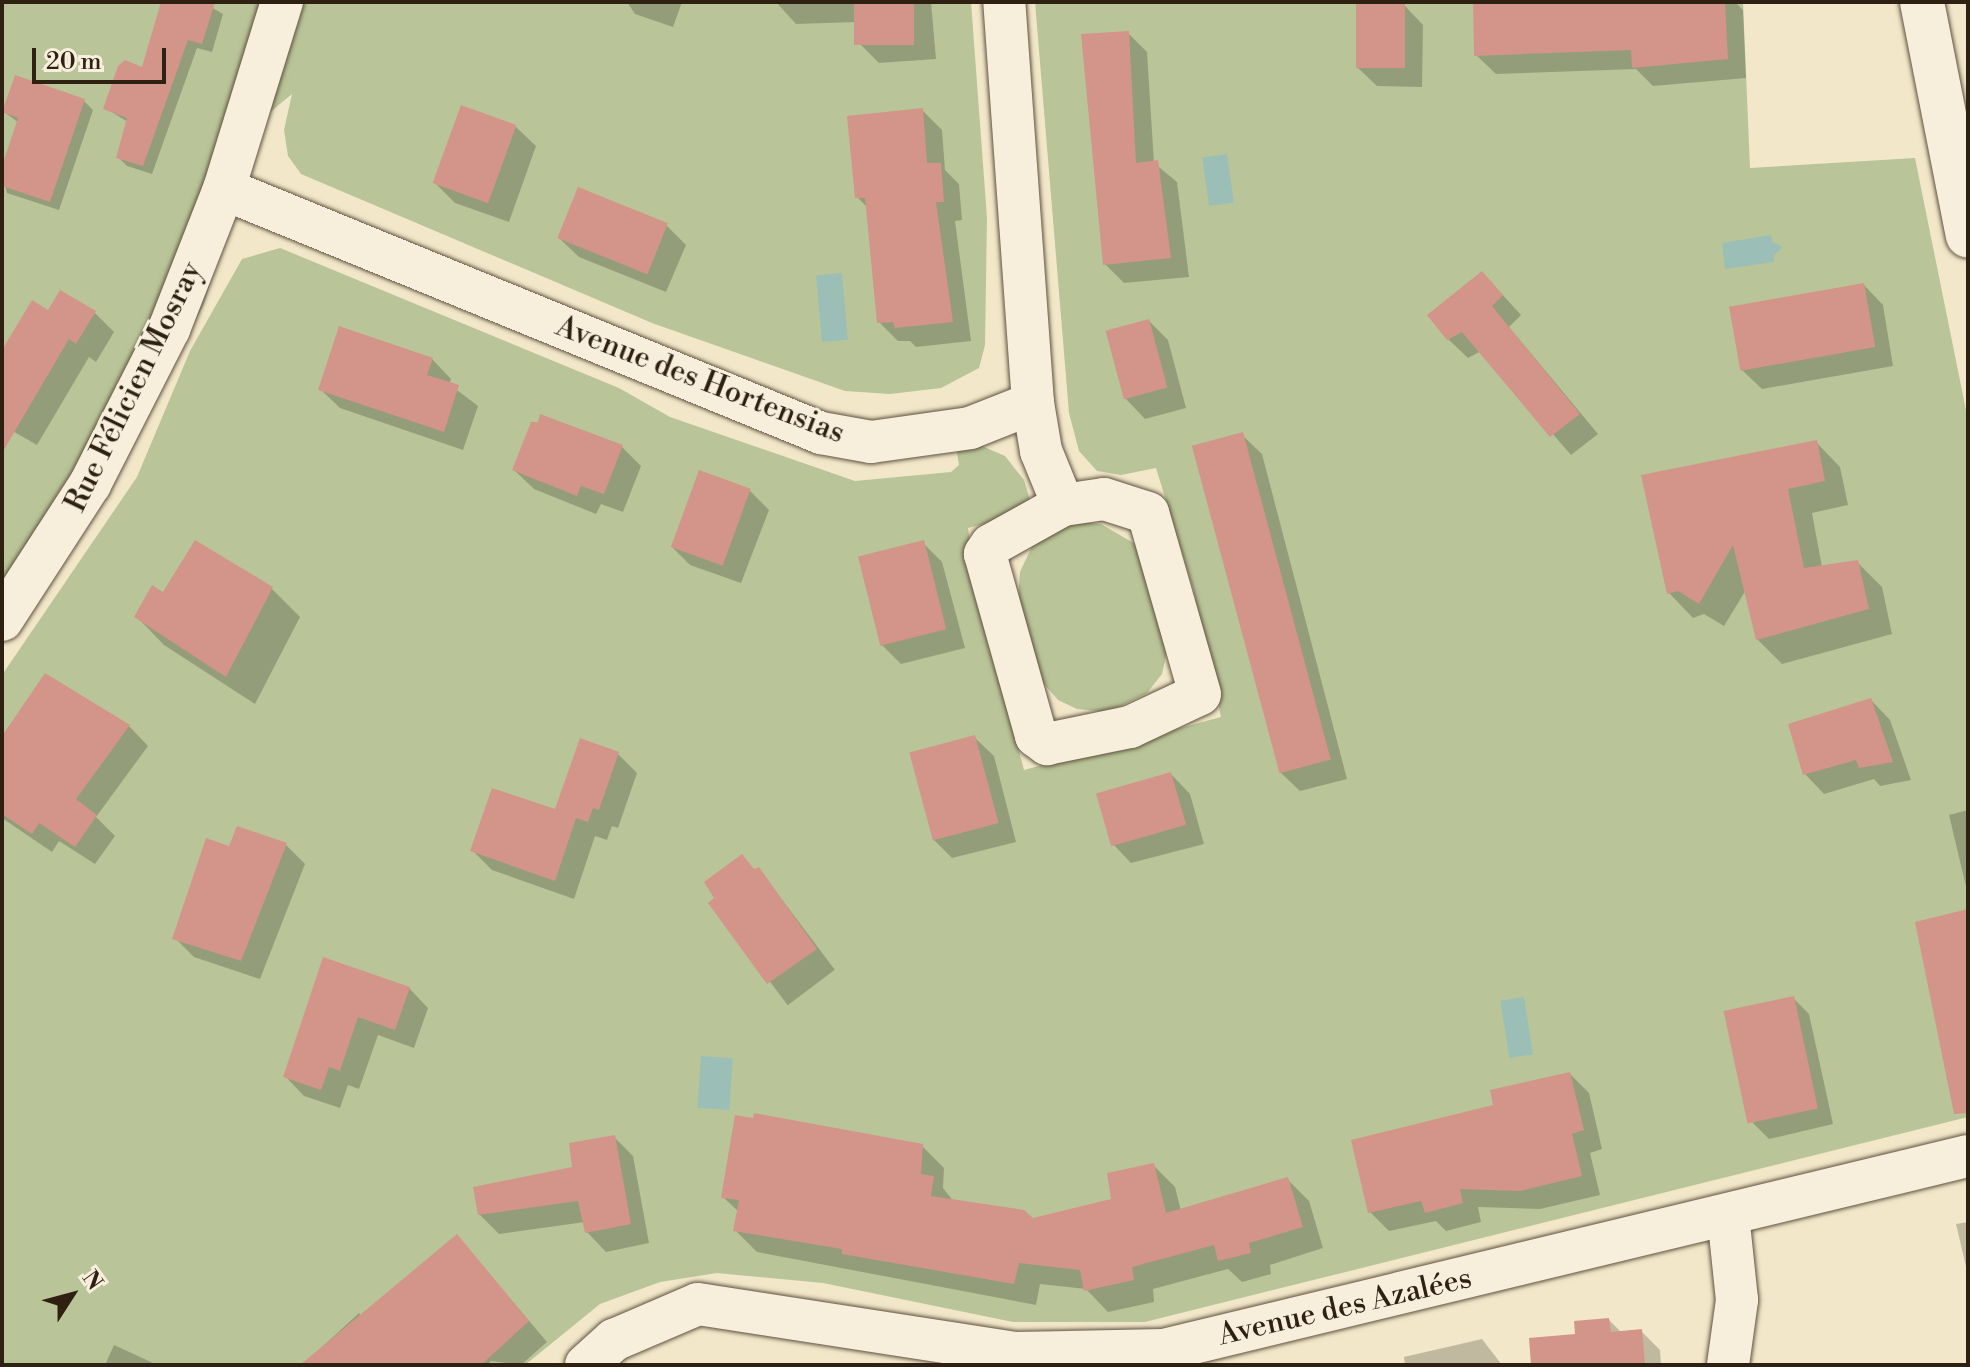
<!DOCTYPE html>
<meta charset="utf-8">
<style>
body{margin:0}
#map{position:relative;width:1970px;height:1367px;overflow:hidden;background:#f2e7c9;font-family:"Libre Bodoni",serif}
div>[style]{position:absolute}
.green>*{inset:0;background:#b9c598}
.water>*{inset:0;background:#9bbfb6;transform-origin:0 0}
.shadow>*{inset:0;background:#0003;transform-origin:0 0}
.building>*{inset:0;background:#d3948a;transform-origin:0 0}
.roads{filter:drop-shadow(0 0 2px #5f523f) drop-shadow(0 0 2px #5f523f)}
.minor>*{height:42px;margin:-21px;padding:0 21px;transform-origin:21px;border-radius:21px;background:#f7efdc}
.tertiary>*{height:44px;margin:-22px;padding:0 22px;transform-origin:22px;border-radius:22px;background:#f7efdc}
span{translate:-50% -50%;white-space:nowrap;text-align:center;line-height:1.15;-webkit-text-stroke:6px #f7efdc;paint-order:stroke}
.street-label{font-size:30px;color:#2e2111}
.frame{position:absolute;inset:0;border:4px solid #2e2111;pointer-events:none}
.north{position:absolute;left:32px;top:1255px;width:80px;height:80px;-webkit-text-stroke:6px #f7efdc;paint-order:stroke;rotate:54deg;font-size:22px;font-weight:700;line-height:32px;text-align:center;color:#2e2111}
.north::after{content:'';display:block;margin:auto;width:28px;height:36px;background:#2e2111;clip-path:polygon(50% 0,100% 100%,50% 72%,0 100%)}
.scale{position:absolute;left:32px;top:48px;width:134px;height:36px;box-sizing:border-box;border:4px solid #2e2111;border-top:0;padding-left:10px;font-size:24px;line-height:28px;white-space:nowrap;color:#2e2111;-webkit-text-stroke:6px #f7efdc;paint-order:stroke}
</style>
<div id="map">
<div class="green">
<div style="clip-path:polygon(2px 2px,971px 2px,987px 218px,985px 345px,979px 368px,941px 388px,890px 394px,845px 391px,652px 323px,301px 174px,288px 156px,284px 130px,292px 94px,257px 123px,204px 304px,167px 376px,2px 599px)"></div>
<div style="clip-path:polygon(1035px 2px,1743px 2px,1750px 168px,1915px 158px,1968px 420px,1968px 1117px,1145px 1322px,1013px 1322px,823px 1283px,717px 1273px,660px 1282px,600px 1304px,525px 1365px,2px 1365px,2px 675px,137px 477px,190px 351px,242px 259px,280px 248px,619px 388px,670px 417px,855px 481px,951px 472px,959px 465px,956px 447px,982px 446px,1005px 456px,1024px 480px,1030px 500px,1008px 518px,968px 528px,978px 596px,1024px 770px,1221px 717px,1193px 588px,1156px 468px,1121px 475px,1097px 471px,1079px 451px,1069px 413px)"></div>
<div style="clip-path:polygon(1068px 521px,1101px 524px,1142px 548px,1168px 647px,1162px 674px,1147px 693px,1108px 712px,1077px 709px,1058px 700px,1043px 683px,1018px 600px,1020px 572px,1033px 544px)"></div>
</div>
<div class="water">
<div style="left:1227px;top:154px;width:49px;height:25px;rotate:82deg"></div>
<div style="clip-path:polygon(1771px 235px,1772px 242px,1783px 247px,1774px 255px,1774px 262px,1725px 269px,1722px 243px)"></div>
<div style="left:842px;top:273px;width:67px;height:26px;rotate:85deg"></div>
<div style="left:1524px;top:997px;width:58px;height:24px;rotate:81deg"></div>
<div style="left:701px;top:1056px;width:32px;height:52px;rotate:4deg"></div>
</div>
<div class="shadow">
<div style="clip-path:polygon(163px 2px,202px 2px,223px 14px,212px 52px,197px 48px,152px 174px,127px 166px,118px 157px,128px 122px,105px 108px,144px 69px)"></div>
<div style="clip-path:polygon(627px 2px,682px 2px,673px 27px,635px 14px)"></div>
<div style="clip-path:polygon(776px 2px,931px 2px,936px 59px,879px 63px,860px 44px,857px 22px,796px 24px)"></div>
<div style="clip-path:polygon(1519px 2px,1735px 2px,1743px 10px,1746px 78px,1653px 86px,1636px 69px,1496px 74px,1476px 55px)"></div>
<div style="clip-path:polygon(1404px 5px,1423px 25px,1422px 87px,1377px 86px,1357px 67px)"></div>
<div style="clip-path:polygon(1128px 33px,1147px 52px,1154px 163px,1177px 182px,1189px 277px,1124px 283px,1105px 264px)"></div>
<div style="clip-path:polygon(84px 101px,93px 110px,59px 210px,7px 193px,2px 172px,19px 123px,4px 112px)"></div>
<div style="clip-path:polygon(922px 110px,942px 130px,945px 170px,959px 184px,962px 220px,955px 221px,971px 341px,916px 347px,910px 341px,898px 341px,879px 322px,868px 208px,857px 197px)"></div>
<div style="clip-path:polygon(516px 127px,536px 146px,509px 222px,455px 203px,436px 184px)"></div>
<div style="clip-path:polygon(667px 226px,686px 245px,666px 292px,579px 257px,559px 238px)"></div>
<div style="clip-path:polygon(1864px 285px,1883px 305px,1893px 366px,1762px 389px,1742px 370px)"></div>
<div style="clip-path:polygon(1501px 293px,1521px 315px,1509px 327px,1598px 434px,1571px 455px,1481px 351px,1468px 358px,1448px 339px)"></div>
<div style="clip-path:polygon(95px 313px,114px 332px,96px 362px,89px 357px,37px 445px,2px 425px,2px 354px)"></div>
<div style="clip-path:polygon(1149px 321px,1168px 340px,1186px 408px,1145px 419px,1126px 399px)"></div>
<div style="clip-path:polygon(432px 359px,451px 379px,449px 384px,478px 406px,463px 450px,340px 408px,320px 389px)"></div>
<div style="clip-path:polygon(1242px 435px,1262px 454px,1347px 779px,1300px 791px,1280px 772px)"></div>
<div style="clip-path:polygon(1816px 442px,1840px 467px,1848px 505px,1812px 513px,1822px 567px,1857px 562px,1882px 587px,1892px 634px,1782px 664px,1757px 639px,1746px 590px,1724px 626px,1704px 614px,1693px 618px,1669px 593px)"></div>
<div style="clip-path:polygon(622px 447px,641px 466px,623px 512px,601px 504px,596px 514px,534px 489px,514px 470px)"></div>
<div style="clip-path:polygon(750px 491px,769px 510px,741px 583px,690px 565px,671px 546px)"></div>
<div style="clip-path:polygon(923px 543px,942px 562px,965px 648px,901px 664px,882px 645px)"></div>
<div style="clip-path:polygon(272px 589px,300px 617px,255px 704px,164px 645px,136px 616px)"></div>
<div style="clip-path:polygon(46px 676px,129px 726px,148px 746px,96px 817px,115px 836px,95px 864px,59px 841px,52px 852px,2px 818px,2px 743px)"></div>
<div style="clip-path:polygon(1871px 700px,1890px 720px,1911px 780px,1880px 786px,1874px 779px,1824px 794px,1805px 774px)"></div>
<div style="clip-path:polygon(974px 737px,994px 756px,1016px 842px,952px 858px,933px 839px)"></div>
<div style="clip-path:polygon(618px 754px,637px 773px,618px 828px,612px 826px,607px 840px,595px 836px,574px 899px,492px 870px,473px 851px,556px 812px)"></div>
<div style="clip-path:polygon(1171px 774px,1190px 794px,1204px 844px,1131px 863px,1112px 843px)"></div>
<div style="clip-path:polygon(1968px 810px,1968px 895px,1949px 815px)"></div>
<div style="clip-path:polygon(286px 845px,305px 864px,260px 979px,194px 957px,175px 938px,230px 848px)"></div>
<div style="left:759px;top:869px;width:126px;height:59px;rotate:53deg"></div>
<div style="clip-path:polygon(325px 960px,409px 988px,428px 1008px,414px 1048px,378px 1035px,359px 1089px,348px 1085px,340px 1108px,304px 1096px,285px 1076px)"></div>
<div style="clip-path:polygon(1793px 998px,1809px 1014px,1833px 1124px,1769px 1139px,1753px 1123px)"></div>
<div style="clip-path:polygon(1570px 1074px,1589px 1093px,1602px 1149px,1590px 1153px,1600px 1195px,1540px 1209px,1478px 1207px,1481px 1222px,1446px 1231px,1436px 1221px,1389px 1231px,1370px 1212px)"></div>
<div style="clip-path:polygon(614px 1137px,633px 1156px,649px 1243px,606px 1252px,587px 1232px,585px 1222px,499px 1234px,479px 1214px,574px 1169px)"></div>
<div style="clip-path:polygon(922px 1146px,944px 1168px,943px 1188px,954px 1202px,1033px 1220px,1113px 1200px,1153px 1165px,1175px 1187px,1181px 1211px,1287px 1179px,1309px 1201px,1323px 1248px,1270px 1265px,1271px 1274px,1242px 1282px,1228px 1269px,1153px 1289px,1154px 1302px,1108px 1312px,1086px 1289px,1040px 1284px,1036px 1305px,757px 1252px,735px 1230px,739px 1212px,723px 1197px)"></div>
<div style="clip-path:polygon(1968px 1222px,1968px 1275px,1956px 1224px)"></div>
<div style="clip-path:polygon(457px 1236px,547px 1342px,521px 1365px,491px 1361px,487px 1365px,327px 1365px,322px 1347px,359px 1313px,364px 1319px)"></div>
<div style="clip-path:polygon(1609px 1320px,1622px 1333px,1641px 1331px,1660px 1350px,1661px 1365px,1580px 1365px)"></div>
<div style="clip-path:polygon(1482px 1339px,1502px 1365px,1405px 1365px,1404px 1357px)"></div>
<div style="clip-path:polygon(114px 1345px,151px 1362px,154px 1365px,105px 1365px)"></div>
</div>
<div class="building">
<div style="clip-path:polygon(161px 2px,215px 2px,202px 44px,188px 40px,143px 166px,116px 158px,127px 118px,103px 109px,118px 66px,125px 60px,142px 67px)"></div>
<div style="left:854px;top:2px;width:60px;height:43px"></div>
<div style="clip-path:polygon(1473px 2px,1725px 2px,1728px 59px,1632px 68px,1631px 50px,1474px 56px)"></div>
<div style="left:1356px;top:3px;width:49px;height:65px"></div>
<div style="clip-path:polygon(1129px 31px,1136px 163px,1158px 160px,1171px 258px,1103px 265px,1081px 34px)"></div>
<div style="clip-path:polygon(15px 75px,85px 99px,50px 202px,2px 186px,2px 166px,18px 118px,2px 112px)"></div>
<div style="left:461px;top:105px;width:59px;height:83px;rotate:20deg"></div>
<div style="clip-path:polygon(923px 108px,927px 163px,941px 163px,944px 202px,936px 202px,953px 322px,895px 328px,893px 322px,877px 323px,865px 198px,855px 198px,847px 116px)"></div>
<div style="left:578px;top:187px;width:97px;height:55px;rotate:22deg"></div>
<div style="clip-path:polygon(1482px 271px,1503px 295px,1492px 306px,1580px 414px,1550px 437px,1462px 332px,1447px 340px,1427px 315px)"></div>
<div style="left:1864px;top:283px;width:65px;height:137px;rotate:80deg"></div>
<div style="clip-path:polygon(60px 290px,96px 311px,76px 344px,69px 339px,2px 453px,2px 350px,32px 300px,48px 310px)"></div>
<div style="left:1149px;top:319px;width:71px;height:45px;rotate:75deg"></div>
<div style="clip-path:polygon(339px 326px,433px 358px,427px 375px,459px 385px,444px 432px,318px 390px)"></div>
<div style="clip-path:polygon(540px 414px,623px 445px,604px 494px,581px 486px,577px 496px,512px 470px,531px 422px,538px 422px)"></div>
<div style="left:1243px;top:432px;width:339px;height:53px;rotate:75deg"></div>
<div style="clip-path:polygon(1817px 440px,1825px 481px,1788px 489px,1804px 568px,1858px 560px,1869px 609px,1756px 640px,1733px 545px,1699px 604px,1678px 591px,1667px 594px,1641px 475px)"></div>
<div style="left:699px;top:470px;width:55px;height:82px;rotate:20deg"></div>
<div style="clip-path:polygon(195px 540px,273px 587px,226px 677px,134px 617px,152px 585px,163px 592px)"></div>
<div style="left:924px;top:540px;width:92px;height:68px;rotate:76deg"></div>
<div style="clip-path:polygon(45px 673px,130px 725px,76px 799px,97px 815px,75px 847px,39px 823px,32px 834px,2px 814px,2px 736px)"></div>
<div style="clip-path:polygon(1871px 698px,1893px 762px,1859px 768px,1856px 760px,1803px 775px,1788px 724px)"></div>
<div style="left:975px;top:735px;width:91px;height:68px;rotate:75deg"></div>
<div style="clip-path:polygon(580px 738px,619px 752px,599px 810px,593px 808px,588px 822px,576px 818px,555px 881px,470px 851px,492px 788px,555px 809px)"></div>
<div style="left:1171px;top:772px;width:55px;height:78px;rotate:74deg"></div>
<div style="clip-path:polygon(237px 826px,287px 843px,241px 961px,172px 939px,206px 838px,229px 846px)"></div>
<div style="clip-path:polygon(742px 854px,754px 869px,759px 867px,817px 949px,767px 984px,708px 903px,714px 898px,704px 882px)"></div>
<div style="clip-path:polygon(1968px 909px,1968px 1113px,1954px 1114px,1915px 922px)"></div>
<div style="clip-path:polygon(323px 957px,410px 987px,395px 1030px,358px 1017px,340px 1071px,329px 1067px,321px 1090px,283px 1077px)"></div>
<div style="left:1794px;top:996px;width:115px;height:72px;rotate:78deg"></div>
<div style="clip-path:polygon(1570px 1072px,1584px 1130px,1572px 1134px,1582px 1176px,1520px 1191px,1460px 1189px,1463px 1203px,1425px 1213px,1421px 1201px,1368px 1213px,1351px 1140px,1493px 1105px,1490px 1090px)"></div>
<div style="clip-path:polygon(754px 1113px,923px 1144px,921px 1174px,934px 1176px,931px 1196px,1024px 1210px,1033px 1218px,1111px 1199px,1107px 1173px,1154px 1163px,1166px 1213px,1288px 1177px,1303px 1227px,1249px 1243px,1251px 1253px,1218px 1261px,1214px 1245px,1132px 1267px,1134px 1280px,1084px 1291px,1080px 1270px,1019px 1263px,1014px 1284px,842px 1254px,842px 1249px,733px 1231px,739px 1200px,721px 1198px,735px 1115px,753px 1118px)"></div>
<div style="clip-path:polygon(615px 1135px,631px 1224px,585px 1233px,578px 1201px,478px 1215px,473px 1187px,572px 1167px,569px 1143px)"></div>
<div style="clip-path:polygon(457px 1234px,529px 1321px,481px 1365px,300px 1365px)"></div>
<div style="clip-path:polygon(1609px 1318px,1611px 1332px,1642px 1329px,1645px 1365px,1531px 1365px,1529px 1338px,1575px 1334px,1574px 1321px)"></div>
</div>
<div class="roads">
<div class="minor">
<div style="left:224px;top:189px;width:645px;rotate:22.23deg"></div>
<div style="left:821px;top:433px;width:51px;rotate:10.2deg"></div>
<div style="left:871px;top:442px;width:100px;rotate:-8deg"></div>
<div style="left:970px;top:428px;width:68px;rotate:-21.6deg"></div>
<div style="left:1033px;top:403px;width:402px;rotate:-94.1deg"></div>
<div style="left:1033px;top:403px;width:49px;rotate:80.5deg"></div>
<div style="left:1041px;top:451px;width:58px;rotate:67.8deg"></div>
<div style="left:1063px;top:505px;width:82px;rotate:150.9deg"></div>
<div style="left:991px;top:545px;width:11px;rotate:124deg"></div>
<div style="left:985px;top:554px;width:189px;rotate:74.3deg"></div>
<div style="left:1036px;top:736px;width:14px;rotate:36deg"></div>
<div style="left:1047px;top:744px;width:85px;rotate:-11.6deg"></div>
<div style="left:1130px;top:727px;width:77px;rotate:-25.2deg"></div>
<div style="left:1200px;top:694px;width:188px;rotate:-106deg"></div>
<div style="left:1148px;top:513px;width:46px;rotate:-162.3deg"></div>
<div style="left:1104px;top:499px;width:41px;rotate:171.7deg"></div>
<div style="left:2px;top:620px;width:162px;rotate:-57.1deg"></div>
<div style="left:90px;top:484px;width:174px;rotate:-63deg"></div>
<div style="left:169px;top:329px;width:150px;rotate:-68.6deg"></div>
<div style="left:224px;top:189px;width:196px;rotate:-72.8deg"></div>
<div style="left:586px;top:1365px;width:38px;rotate:-42deg"></div>
<div style="left:614px;top:1340px;width:91px;rotate:-23.2deg"></div>
<div style="left:698px;top:1304px;width:321px;rotate:8.8deg"></div>
<div style="left:1015px;top:1353px;width:149px;rotate:-1.2deg"></div>
<div style="left:1164px;top:1350px;width:827px;rotate:-13.57deg"></div>
<div style="left:1728px;top:1365px;width:66px;rotate:-82.1deg"></div>
<div style="left:1737px;top:1300px;width:86px;rotate:-96deg"></div>
</div>
<div class="tertiary">
<div style="left:1922px;top:2px;width:238px;rotate:78.9deg"></div>
</div>
</div>
<div class="street-label">
<span style="left:700px;top:380px;rotate:21deg">Avenue des Hortensias</span>
<span style="left:134px;top:387px;rotate:-64deg">Rue Félicien Mosray</span>
<span style="left:1345px;top:1307px;rotate:-13deg">Avenue des Azalées</span>
</div>
<div class="frame"></div>
<div class="north">N</div>
<div class="scale">20 m</div>
</div>
